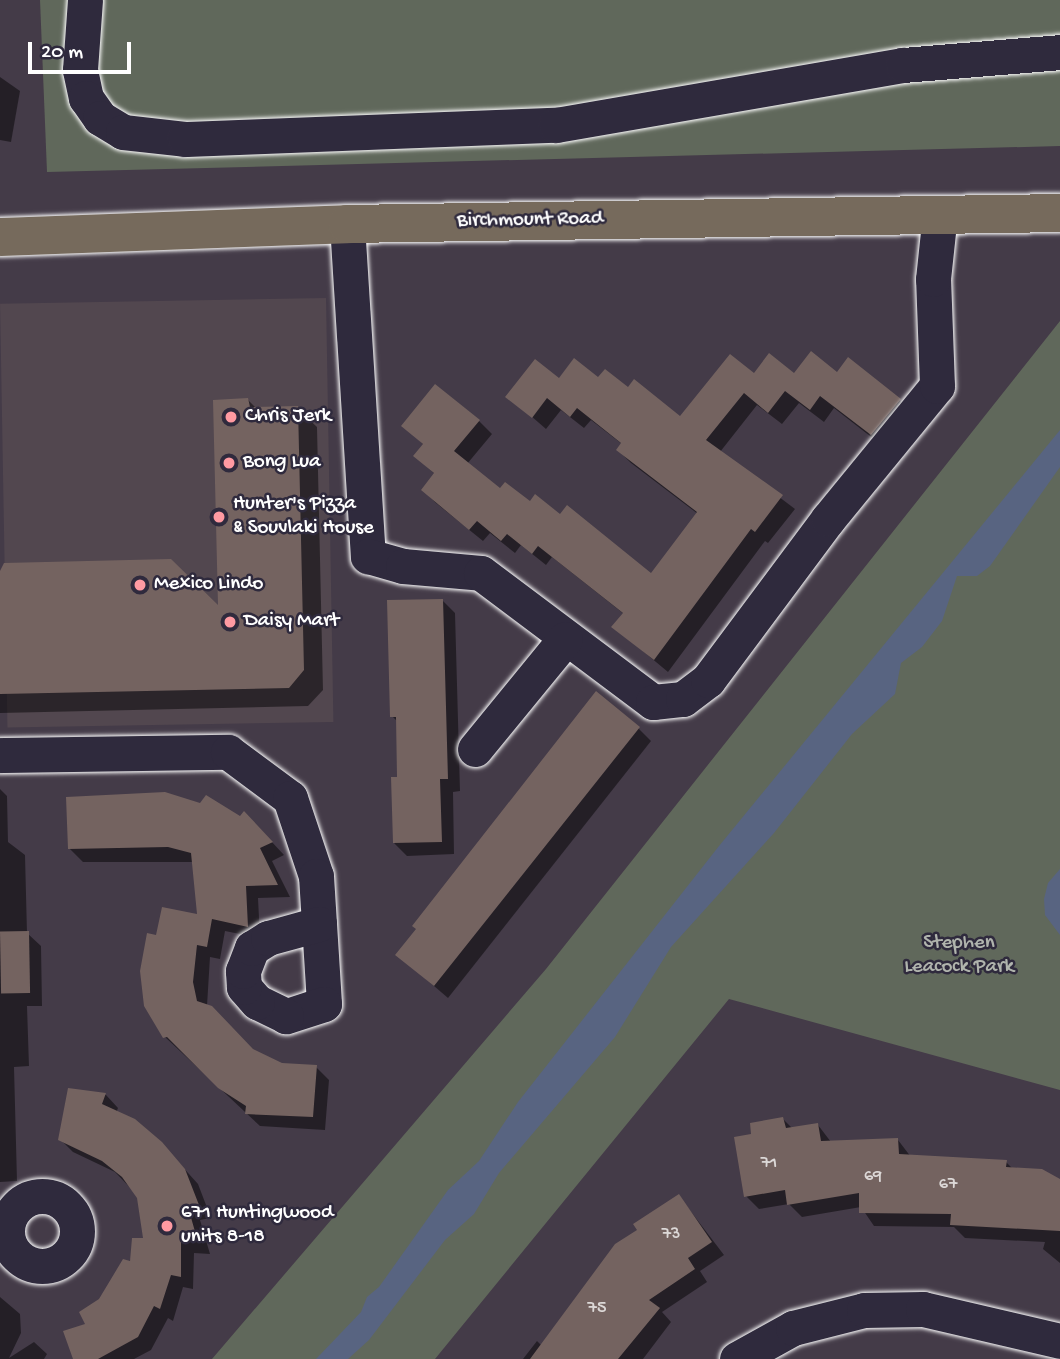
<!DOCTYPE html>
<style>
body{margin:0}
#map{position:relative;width:1060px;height:1359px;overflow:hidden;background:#443b48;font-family:"Gochi Hand",sans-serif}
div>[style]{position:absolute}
.built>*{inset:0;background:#52474f;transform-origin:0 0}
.green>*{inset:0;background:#60685b}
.water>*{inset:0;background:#586481}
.shadow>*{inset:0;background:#0007}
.building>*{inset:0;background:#746360;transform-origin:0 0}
.roads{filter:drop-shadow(0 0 2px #fff) drop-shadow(0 0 2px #fff)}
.minor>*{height:35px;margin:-17.5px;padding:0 17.5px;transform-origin:17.5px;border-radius:17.5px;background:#2f2a3d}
.minor>.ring{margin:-17.5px;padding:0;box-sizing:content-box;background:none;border:35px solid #2f2a3d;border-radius:50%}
.major>*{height:38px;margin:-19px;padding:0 19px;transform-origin:19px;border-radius:19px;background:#766a5c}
.dots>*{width:19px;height:19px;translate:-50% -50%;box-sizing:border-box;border:4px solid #2f2a3d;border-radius:50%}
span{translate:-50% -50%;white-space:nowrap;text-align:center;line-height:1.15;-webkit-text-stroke:5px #2f2a3d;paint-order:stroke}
.number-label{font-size:18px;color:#dcd8d7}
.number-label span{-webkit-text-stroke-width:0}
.street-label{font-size:21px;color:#fff}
.poi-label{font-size:21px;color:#fff}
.left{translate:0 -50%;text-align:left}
.park-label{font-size:21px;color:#b0b4ad}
.scale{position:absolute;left:28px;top:42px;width:103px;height:32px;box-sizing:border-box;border:4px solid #fff;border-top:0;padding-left:9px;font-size:21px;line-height:24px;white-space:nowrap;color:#fff;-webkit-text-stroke:5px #2f2a3d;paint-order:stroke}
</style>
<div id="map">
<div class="built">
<div style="left:326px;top:298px;width:424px;height:326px;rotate:89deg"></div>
</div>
<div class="green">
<div style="clip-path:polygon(40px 0,1060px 0,1060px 146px,47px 172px)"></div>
<div style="clip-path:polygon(1060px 321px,1060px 1090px,729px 999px,435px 1359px,212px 1359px,546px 969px)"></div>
</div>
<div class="water">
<div style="clip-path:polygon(1060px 430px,1060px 467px,990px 566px,977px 576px,957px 576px,942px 621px,922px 647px,901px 663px,895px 694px,852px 734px,774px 833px,671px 947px,615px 1037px,499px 1173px,474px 1214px,445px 1240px,369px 1340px,348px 1359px,316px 1359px,361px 1312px,367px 1297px,379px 1287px,448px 1190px,479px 1161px,518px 1102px,719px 846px)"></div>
<div style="clip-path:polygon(1060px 869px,1060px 935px,1045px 915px,1044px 899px,1048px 883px)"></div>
</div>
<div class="shadow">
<div style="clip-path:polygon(0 77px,20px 91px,11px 142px,0 140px)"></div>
<div style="clip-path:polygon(837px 374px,899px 400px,912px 413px,884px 447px,834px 408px,824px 422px,799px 403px,782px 424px,757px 405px,720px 452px,795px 509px,768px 543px,765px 541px,668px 672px,614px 627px,624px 614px,552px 557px,546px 565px,521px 545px,515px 553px,490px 533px,483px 541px,436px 503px,423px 490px,436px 475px,415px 456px,424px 445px,404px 426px,479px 421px,492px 434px,467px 464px,500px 491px,560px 516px,651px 575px,698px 514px,631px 463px,618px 450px,622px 444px,591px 420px,584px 428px,561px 410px,546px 429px,508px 396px,559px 380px,598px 380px,628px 389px,681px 418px,754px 376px)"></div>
<div style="clip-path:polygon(248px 400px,256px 408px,297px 408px,317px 427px,323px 690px,308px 706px,0 713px,0 572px,220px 609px)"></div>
<div style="clip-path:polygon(442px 600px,455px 613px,460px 791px,453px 792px,454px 854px,407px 856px,394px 843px,399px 778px,398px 722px,392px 716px)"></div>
<div style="clip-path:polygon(638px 728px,651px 741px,448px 998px,398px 955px)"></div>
<div style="clip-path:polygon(0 789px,7px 796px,8px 842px,25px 855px,27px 933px,41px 946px,42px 1006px,27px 1006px,29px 1066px,14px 1067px,17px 1181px,0 1182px)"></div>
<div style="clip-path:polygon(257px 826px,284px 855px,272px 861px,290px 897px,258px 898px,260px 938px,225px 931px,220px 959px,210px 957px,207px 1006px,258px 1056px,282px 1064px,316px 1067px,329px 1080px,325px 1130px,260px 1126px,165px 1037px,157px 937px,199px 916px,193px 862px,83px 862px,69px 848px)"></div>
<div style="clip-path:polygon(69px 1090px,106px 1095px,118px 1108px,116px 1113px,161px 1143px,198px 1184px,211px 1218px,200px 1220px,210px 1254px,194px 1253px,193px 1289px,183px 1287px,173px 1321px,168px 1318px,151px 1350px,134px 1359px,74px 1359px,101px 1300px,145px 1240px,139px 1197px,115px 1172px,73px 1152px,60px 1139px)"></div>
<div style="clip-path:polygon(783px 1119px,793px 1129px,818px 1125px,831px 1142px,898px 1140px,911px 1157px,1006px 1162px,1013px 1169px,1060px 1180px,1060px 1263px,1043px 1249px,1045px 1242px,965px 1238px,954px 1227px,874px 1226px,861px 1207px,802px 1217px,789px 1204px,759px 1209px,746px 1196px,753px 1135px)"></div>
<div style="clip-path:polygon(679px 1196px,724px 1255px,700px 1271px,707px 1282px,662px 1312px,671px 1322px,643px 1359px,523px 1359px,537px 1341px,541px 1345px,640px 1230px)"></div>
<div style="clip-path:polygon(0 1297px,20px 1314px,21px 1333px,9px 1358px,34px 1342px,47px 1354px,44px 1359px,0 1359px)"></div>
</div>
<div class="building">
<div style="clip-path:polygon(811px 351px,837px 372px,848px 357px,901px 399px,871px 435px,820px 396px,810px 410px,785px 391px,768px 413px,744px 393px,706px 440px,783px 495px,755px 532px,751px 529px,654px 660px,611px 627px,623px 613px,538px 546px,532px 554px,507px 534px,501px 541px,477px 521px,469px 530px,421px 490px,434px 473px,413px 456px,423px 444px,401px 426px,435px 384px,480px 420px,454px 451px,500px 488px,505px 482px,530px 501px,535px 494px,560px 514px,567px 505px,651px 573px,697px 512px,616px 450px,621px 443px,577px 408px,570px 417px,547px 398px,532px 418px,505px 397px,535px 359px,559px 378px,574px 358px,598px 377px,605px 369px,628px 387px,634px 379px,680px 416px,730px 354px,754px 373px,769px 353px,794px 373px)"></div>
<div style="clip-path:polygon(248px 398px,250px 407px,298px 406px,304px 670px,289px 688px,0 694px,0 571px,4px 563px,171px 559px,218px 605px,213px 400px)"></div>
<div style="clip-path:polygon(443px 599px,448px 779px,440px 779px,442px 842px,393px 843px,391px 777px,397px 777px,396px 717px,390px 717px,387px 600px)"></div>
<div style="clip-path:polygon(596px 691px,640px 727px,434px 986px,395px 955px,416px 929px,412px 926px)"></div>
<div style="clip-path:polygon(165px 792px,200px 803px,206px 795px,240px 816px,244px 811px,273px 842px,260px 848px,278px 885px,246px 886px,248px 927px,212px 919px,207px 947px,197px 945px,193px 982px,197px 1001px,212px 1006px,253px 1049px,282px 1063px,317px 1065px,313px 1117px,245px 1114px,246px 1106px,218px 1088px,167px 1037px,163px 1038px,144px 1006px,140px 971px,147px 933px,156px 935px,162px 907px,197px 914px,191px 853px,168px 847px,68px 849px,66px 797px)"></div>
<div style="left:29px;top:931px;width:62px;height:29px;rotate:89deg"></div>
<div style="clip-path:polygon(68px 1088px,106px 1093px,102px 1104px,135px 1119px,162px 1142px,185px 1169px,199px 1205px,188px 1207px,198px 1242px,181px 1241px,181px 1277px,171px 1275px,160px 1309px,154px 1306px,138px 1337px,98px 1359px,73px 1359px,63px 1331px,85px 1324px,79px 1312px,99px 1299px,123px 1259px,130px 1261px,132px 1238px,143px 1238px,137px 1198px,122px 1177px,102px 1161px,58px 1140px)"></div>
<div style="clip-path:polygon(783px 1117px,786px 1128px,818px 1123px,821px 1141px,898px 1138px,899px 1154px,1007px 1160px,1006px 1167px,1042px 1169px,1060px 1179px,1060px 1231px,950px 1225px,951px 1214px,859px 1213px,859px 1193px,787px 1205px,785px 1190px,744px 1197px,734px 1137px,751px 1134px,750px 1123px)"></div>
<div style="clip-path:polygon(679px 1194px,712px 1242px,688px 1258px,695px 1269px,649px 1300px,660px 1308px,618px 1359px,530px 1359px,615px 1244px,637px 1230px,633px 1224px)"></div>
</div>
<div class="roads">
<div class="minor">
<div style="left:85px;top:0;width:70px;rotate:94.1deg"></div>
<div style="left:80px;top:70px;width:29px;rotate:78deg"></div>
<div style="left:86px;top:98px;width:24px;rotate:55deg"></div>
<div style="left:100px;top:118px;width:27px;rotate:31deg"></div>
<div style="left:123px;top:132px;width:62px;rotate:6.4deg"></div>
<div style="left:185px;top:139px;width:371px;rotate:-2.2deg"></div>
<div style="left:556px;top:125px;width:352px;rotate:-9.8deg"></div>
<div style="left:903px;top:65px;width:158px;rotate:-4.7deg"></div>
<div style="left:347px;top:224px;width:333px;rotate:86.4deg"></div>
<div style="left:368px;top:556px;width:36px;rotate:16deg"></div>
<div style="left:403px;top:566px;width:78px;rotate:5.1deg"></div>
<div style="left:481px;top:573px;width:215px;rotate:36.9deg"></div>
<div style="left:653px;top:702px;width:30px;rotate:-6deg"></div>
<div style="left:683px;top:699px;width:31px;rotate:-37deg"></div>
<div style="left:708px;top:680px;width:201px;rotate:-53.3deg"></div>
<div style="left:828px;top:519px;width:172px;rotate:-50.7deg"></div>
<div style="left:937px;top:386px;width:107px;rotate:-92.1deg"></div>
<div style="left:933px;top:279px;width:65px;rotate:-83.9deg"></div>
<div style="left:475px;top:749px;width:142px;rotate:-50.7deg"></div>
<div style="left:0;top:755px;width:228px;rotate:-0.8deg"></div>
<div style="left:228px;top:752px;width:77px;rotate:36.6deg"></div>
<div style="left:290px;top:798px;width:82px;rotate:71.6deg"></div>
<div style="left:316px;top:876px;width:128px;rotate:86.4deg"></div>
<div style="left:324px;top:1004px;width:40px;rotate:162deg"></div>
<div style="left:286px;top:1016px;width:32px;rotate:-154deg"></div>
<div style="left:257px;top:1002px;width:20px;rotate:-131deg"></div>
<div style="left:244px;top:987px;width:16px;rotate:-94deg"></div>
<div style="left:243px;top:971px;width:25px;rotate:-69deg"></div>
<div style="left:252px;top:948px;width:19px;rotate:-32deg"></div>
<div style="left:268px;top:938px;width:53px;rotate:-15.4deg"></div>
<div class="ring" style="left:7px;top:1196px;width:35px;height:35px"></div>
<div style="left:737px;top:1359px;width:64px;rotate:-29deg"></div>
<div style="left:793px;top:1328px;width:73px;rotate:-14.2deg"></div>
<div style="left:864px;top:1310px;width:59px;rotate:-1deg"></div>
<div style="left:923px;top:1309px;width:141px;rotate:13.1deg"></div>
</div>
<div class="major">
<div style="left:0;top:237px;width:347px;rotate:-2.1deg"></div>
<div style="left:347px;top:224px;width:713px;rotate:-0.88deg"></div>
</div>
</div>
<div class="dots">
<div style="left:231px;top:417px;background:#ff9aa2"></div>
<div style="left:229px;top:463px;background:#ff9aa2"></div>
<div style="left:219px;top:517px;background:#ff9aa2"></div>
<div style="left:140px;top:585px;background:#ff9aa2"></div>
<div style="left:230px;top:622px;background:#ff9aa2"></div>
<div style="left:167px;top:1226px;background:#ff9aa2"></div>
</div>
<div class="number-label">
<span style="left:769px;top:1164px">71</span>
<span style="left:873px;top:1177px">69</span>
<span style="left:948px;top:1185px">67</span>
<span style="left:671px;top:1235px">73</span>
<span style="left:597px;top:1309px">75</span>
</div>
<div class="street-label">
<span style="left:530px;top:221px;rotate:-1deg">Birchmount Road</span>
</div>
<div class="poi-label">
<span class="left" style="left:245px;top:417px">Chris Jerk</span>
<span class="left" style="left:243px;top:463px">Bong Lua</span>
<span class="left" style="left:233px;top:517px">Hunter's Pizza<br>&amp; Souvlaki House</span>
<span class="left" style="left:154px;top:585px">Mexico Lindo</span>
<span class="left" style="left:244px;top:622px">Daisy Mart</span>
<span class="left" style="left:181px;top:1226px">671 Huntingwood<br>units 8-18</span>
</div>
<div class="park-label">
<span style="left:959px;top:956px">Stephen<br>Leacock Park</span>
</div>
<div class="scale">20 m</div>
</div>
